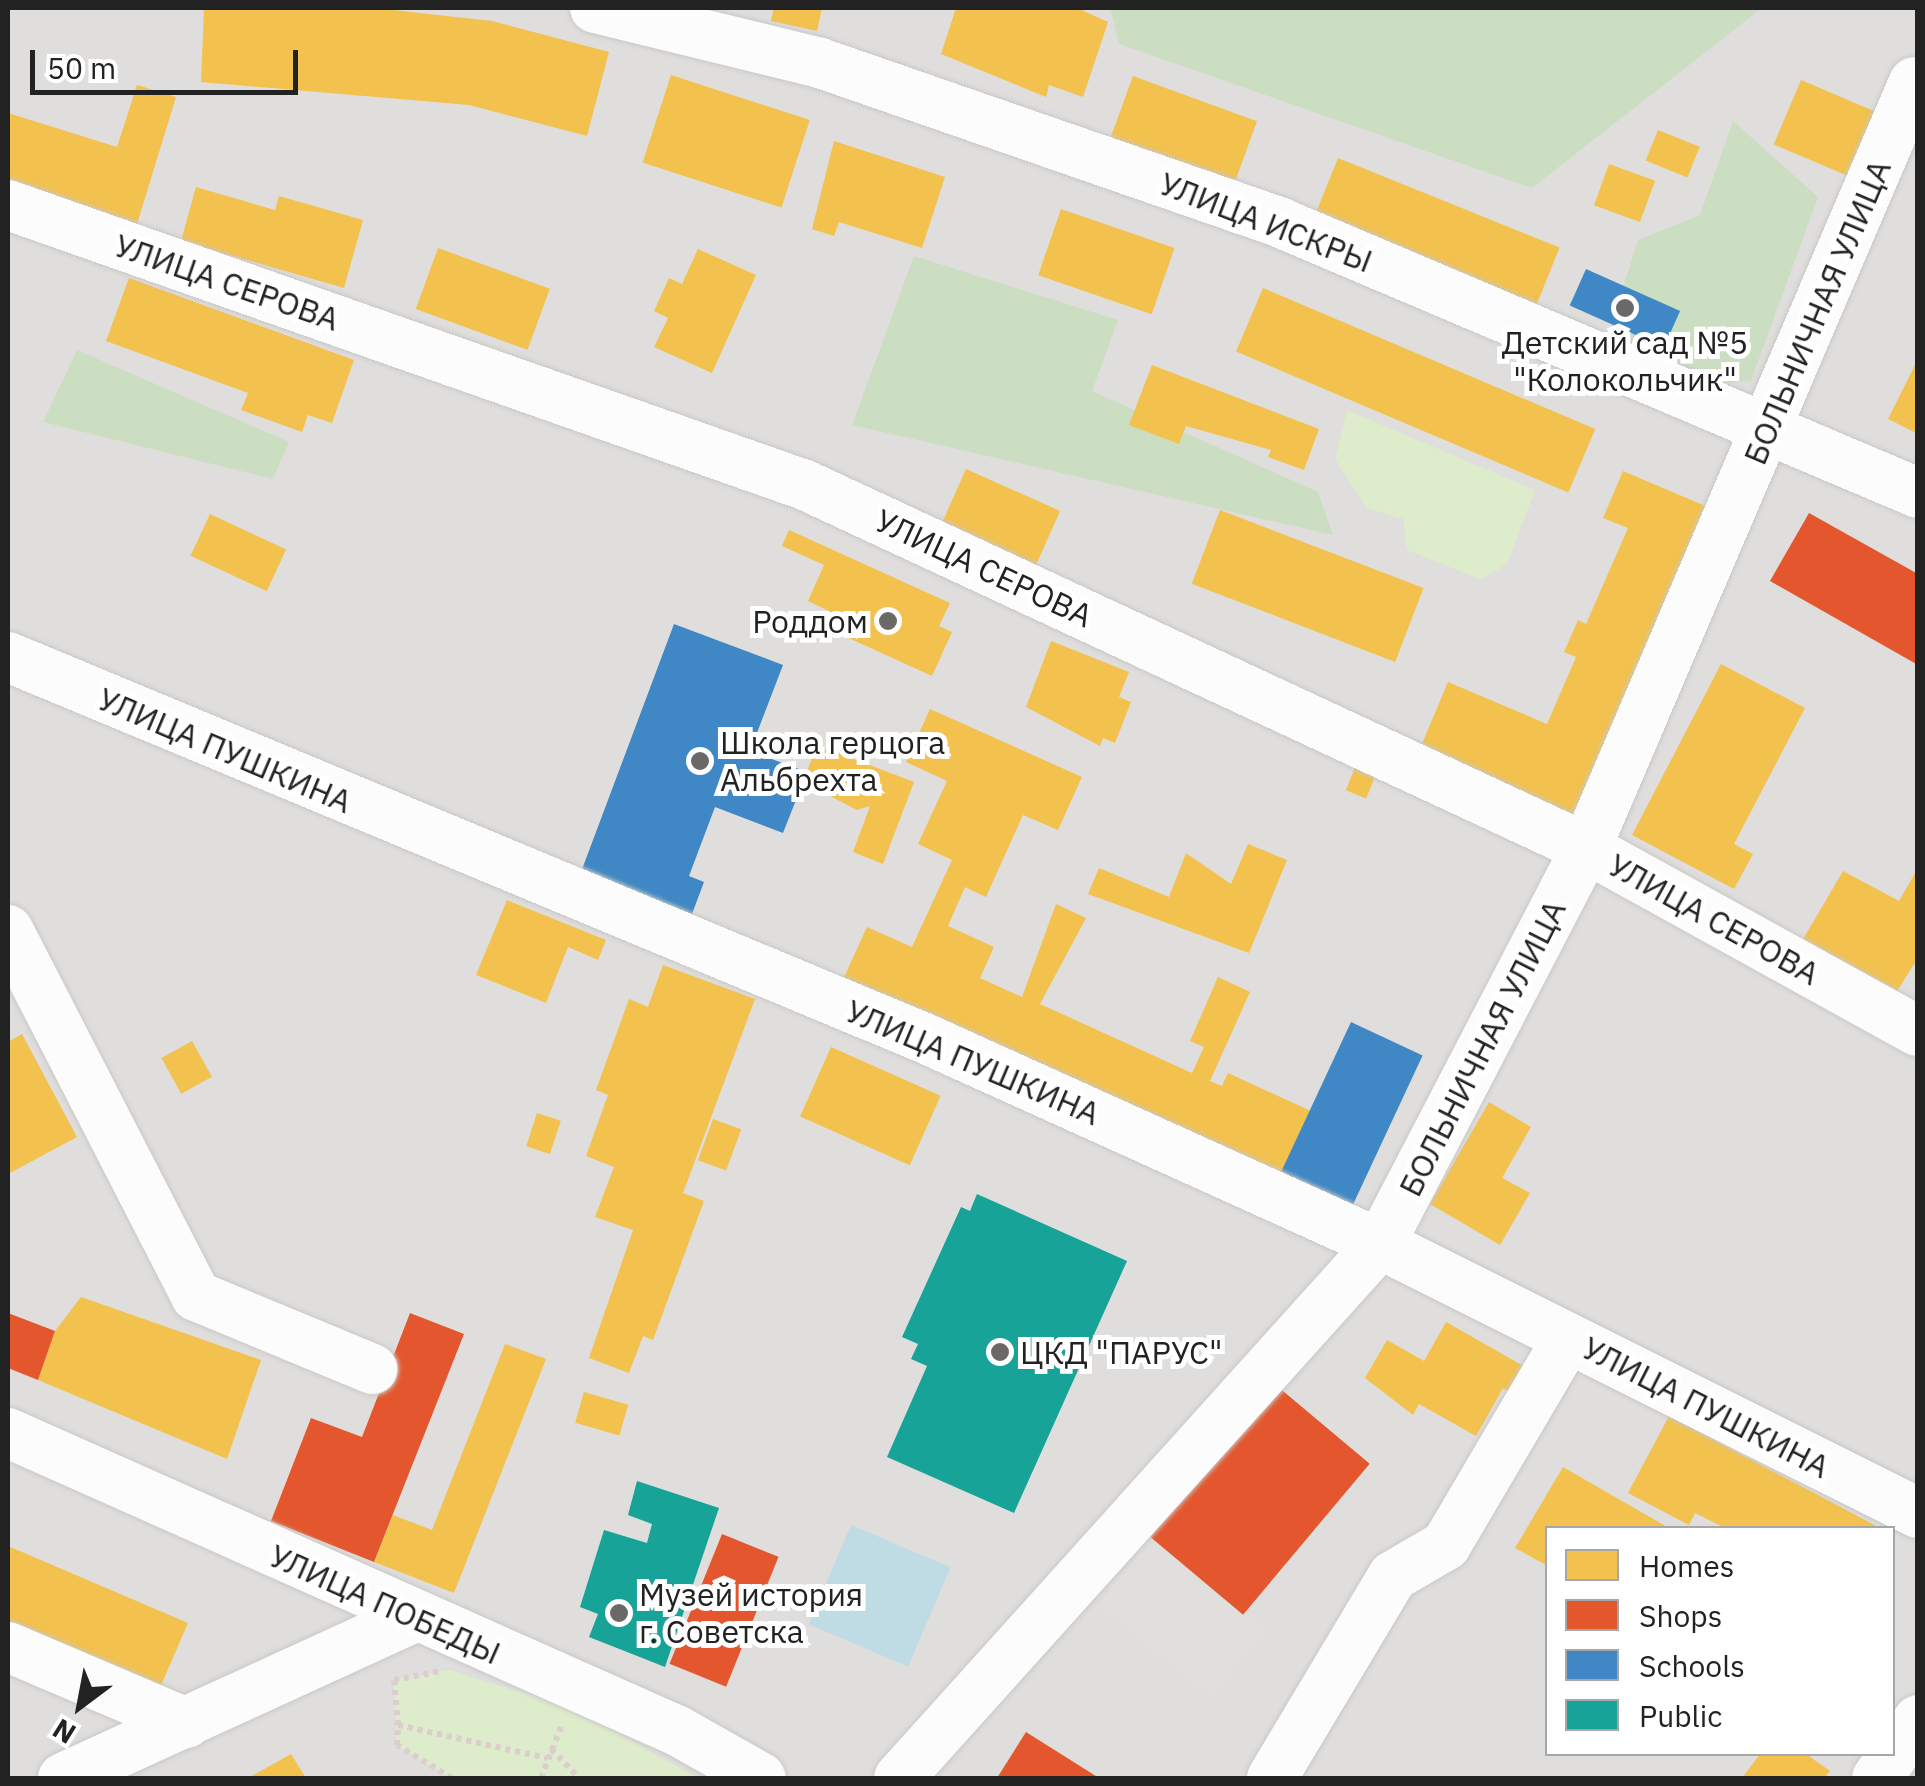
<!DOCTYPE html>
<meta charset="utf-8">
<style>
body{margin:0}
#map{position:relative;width:1925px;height:1786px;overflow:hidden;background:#f0eeeb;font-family:"IBM Plex Sans",sans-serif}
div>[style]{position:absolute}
.residential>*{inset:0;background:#dfdedc}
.grass>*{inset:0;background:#ddeccb}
.forest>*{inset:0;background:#cbdec1}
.parking>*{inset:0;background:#e0dfde;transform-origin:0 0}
.water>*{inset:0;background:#bfdbe3;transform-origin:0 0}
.homes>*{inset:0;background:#f2c14e;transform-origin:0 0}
.shops>*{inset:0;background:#e4572e;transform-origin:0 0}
.schools>*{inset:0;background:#3f88c5;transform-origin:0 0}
.public>*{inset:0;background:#17a398}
.path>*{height:6px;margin-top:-3px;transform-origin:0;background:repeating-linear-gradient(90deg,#dccecd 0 5px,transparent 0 10px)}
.roads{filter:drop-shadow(0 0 2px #c9c8c7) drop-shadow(0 0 2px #c9c8c7)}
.minor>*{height:50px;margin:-25px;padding:0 25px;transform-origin:25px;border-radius:25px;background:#fdfcfc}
.dots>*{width:28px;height:28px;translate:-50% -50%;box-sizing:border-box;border:5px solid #fff;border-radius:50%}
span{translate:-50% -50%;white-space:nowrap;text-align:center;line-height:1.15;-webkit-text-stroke:10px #fff;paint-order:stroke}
.street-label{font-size:32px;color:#222}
.poi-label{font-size:32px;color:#222}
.right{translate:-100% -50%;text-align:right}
.left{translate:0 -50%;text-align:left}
.frame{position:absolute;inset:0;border:10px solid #222;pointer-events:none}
.legend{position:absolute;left:1545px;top:1526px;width:350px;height:230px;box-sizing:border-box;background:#fff;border:2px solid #a7a7a7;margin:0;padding:12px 18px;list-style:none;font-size:30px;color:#222}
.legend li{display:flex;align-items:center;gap:20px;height:50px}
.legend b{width:50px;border:2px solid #a7a7a7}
.north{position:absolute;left:30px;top:1656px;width:100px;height:100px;-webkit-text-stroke:8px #fff;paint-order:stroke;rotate:212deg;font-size:28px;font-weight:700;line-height:40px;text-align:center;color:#222}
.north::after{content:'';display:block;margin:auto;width:35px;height:45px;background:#222;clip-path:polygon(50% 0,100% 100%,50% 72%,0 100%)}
.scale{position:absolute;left:30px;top:50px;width:268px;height:45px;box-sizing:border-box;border:5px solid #222;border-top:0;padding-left:12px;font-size:30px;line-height:35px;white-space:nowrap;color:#222;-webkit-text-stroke:8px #fff;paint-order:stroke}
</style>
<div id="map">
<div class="residential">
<div style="clip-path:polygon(evenodd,8px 8px,1917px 8px,1917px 1778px,8px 1778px,8px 8px,1548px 1528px,1892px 1528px,1892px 1754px,1548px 1754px,1548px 1528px)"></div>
</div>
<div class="grass">
<div style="clip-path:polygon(1347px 410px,1535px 490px,1507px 564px,1480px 579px,1407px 550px,1403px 519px,1367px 508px,1335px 459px)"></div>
<div style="clip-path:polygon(449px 1670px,569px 1707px,698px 1778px,452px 1778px,397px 1745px,394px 1680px)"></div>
</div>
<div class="forest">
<div style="clip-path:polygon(1110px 8px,1762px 8px,1532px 188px,1119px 44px)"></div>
<div style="clip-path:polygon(1733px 121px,1818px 197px,1751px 381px,1590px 394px,1638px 240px,1700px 215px)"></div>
<div style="clip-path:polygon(914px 256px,1118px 320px,1092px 391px,1318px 492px,1333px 535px,852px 425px)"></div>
<div style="clip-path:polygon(77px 350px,289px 442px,273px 479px,43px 422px)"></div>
</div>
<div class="parking">
<div style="left:1152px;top:1538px;width:146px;height:85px;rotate:39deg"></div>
</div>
<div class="water">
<div style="left:851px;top:1525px;width:108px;height:108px;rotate:23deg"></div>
</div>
<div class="homes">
<div style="clip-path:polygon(204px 8px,375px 8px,492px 21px,609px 52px,587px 136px,469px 105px,201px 82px)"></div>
<div style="clip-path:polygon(774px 8px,822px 8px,817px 31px,771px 21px)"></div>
<div style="clip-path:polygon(956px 8px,1077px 8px,1108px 22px,1083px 97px,1049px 85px,1046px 97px,941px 54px)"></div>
<div style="left:671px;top:75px;width:146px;height:92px;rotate:18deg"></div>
<div style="left:1133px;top:76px;width:132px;height:72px;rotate:20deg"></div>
<div style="left:1801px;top:80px;width:88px;height:70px;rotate:23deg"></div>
<div style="clip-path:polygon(137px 85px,176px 97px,137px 224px,8px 184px,8px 113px,117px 147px)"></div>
<div style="left:1658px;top:130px;width:45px;height:33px;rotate:22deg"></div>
<div style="clip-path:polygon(834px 141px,945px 177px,922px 248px,839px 222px,834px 236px,812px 229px)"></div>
<div style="left:1338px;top:158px;width:239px;height:63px;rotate:22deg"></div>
<div style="left:1609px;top:164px;width:49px;height:44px;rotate:20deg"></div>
<div style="clip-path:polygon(196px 187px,275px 210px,279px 196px,363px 220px,344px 288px,181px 241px)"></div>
<div style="left:1061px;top:209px;width:120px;height:70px;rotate:19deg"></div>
<div style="left:438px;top:248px;width:119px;height:65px;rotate:20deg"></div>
<div style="clip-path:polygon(698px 249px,756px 275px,712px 373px,654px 347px,668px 318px,654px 311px,669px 278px,682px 284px)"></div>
<div style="clip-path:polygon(129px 278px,354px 360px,332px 423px,308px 415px,302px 432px,241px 410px,248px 393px,106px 341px)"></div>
<div style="left:1263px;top:288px;width:361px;height:69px;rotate:23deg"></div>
<div style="clip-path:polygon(1918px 359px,1918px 434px,1888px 419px)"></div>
<div style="clip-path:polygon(1152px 365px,1319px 429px,1304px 470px,1268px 457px,1271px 450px,1186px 426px,1179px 444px,1129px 425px)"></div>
<div style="left:966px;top:469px;width:103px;height:62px;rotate:24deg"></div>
<div style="clip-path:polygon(1623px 471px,1717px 511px,1584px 823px,1418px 753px,1448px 682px,1547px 724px,1576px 657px,1564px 652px,1578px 620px,1586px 624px,1628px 528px,1603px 518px)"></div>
<div style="left:1220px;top:510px;width:218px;height:79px;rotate:21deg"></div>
<div style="left:210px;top:514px;width:84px;height:46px;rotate:25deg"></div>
<div style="clip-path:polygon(789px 530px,950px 603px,939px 626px,952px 632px,932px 676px,831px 630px,837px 615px,808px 601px,824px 565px,782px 546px)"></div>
<div style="clip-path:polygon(1051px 641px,1129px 672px,1119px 697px,1131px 702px,1115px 743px,1103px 738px,1100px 746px,1026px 707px)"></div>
<div style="clip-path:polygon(1721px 664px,1805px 708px,1734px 844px,1753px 854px,1734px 889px,1632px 835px)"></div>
<div style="clip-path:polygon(930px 709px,1082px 777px,1058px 830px,1023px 815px,986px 897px,965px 887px,948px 926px,994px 947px,980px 978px,1022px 997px,1056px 904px,1086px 918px,1040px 1004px,1192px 1073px,1204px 1047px,1190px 1041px,1218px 977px,1250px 992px,1210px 1081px,1222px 1086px,1228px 1073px,1311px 1111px,1280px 1181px,841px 984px,867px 927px,912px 947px,952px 860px,918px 844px,947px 781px,906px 762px)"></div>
<div style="clip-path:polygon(817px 745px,914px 782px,883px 864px,853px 852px,870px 806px,857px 810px,803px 782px)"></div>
<div style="left:1360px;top:755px;width:22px;height:38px;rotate:22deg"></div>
<div style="clip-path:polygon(1248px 844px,1287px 860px,1249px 953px,1088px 894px,1099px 868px,1169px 897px,1186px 853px,1231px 884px)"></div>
<div style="clip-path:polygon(1918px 868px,1918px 958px,1897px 991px,1802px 941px,1843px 871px,1899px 901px)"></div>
<div style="clip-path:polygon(507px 900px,606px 940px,598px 960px,568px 947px,546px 1003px,476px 975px)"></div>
<div style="clip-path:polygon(663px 965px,755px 999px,683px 1193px,704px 1201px,653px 1340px,643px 1336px,629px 1373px,589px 1358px,633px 1230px,595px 1217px,614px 1167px,586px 1156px,608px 1095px,596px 1090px,629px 999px,648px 1007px)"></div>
<div style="clip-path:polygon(22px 1034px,77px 1137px,8px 1174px,8px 1042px)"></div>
<div style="left:192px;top:1041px;width:41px;height:35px;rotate:61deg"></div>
<div style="left:831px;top:1047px;width:120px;height:76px;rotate:24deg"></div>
<div style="clip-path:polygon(1489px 1102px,1531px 1127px,1502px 1178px,1530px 1193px,1500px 1245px,1430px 1204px)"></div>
<div style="left:537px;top:1113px;width:25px;height:35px;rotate:18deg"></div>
<div style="left:713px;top:1119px;width:30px;height:44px;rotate:20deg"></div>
<div style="clip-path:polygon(81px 1297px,261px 1360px,227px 1459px,38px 1380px,55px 1331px)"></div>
<div style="clip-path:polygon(1446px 1322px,1532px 1371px,1518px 1396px,1503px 1388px,1476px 1436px,1419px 1404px,1413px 1415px,1365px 1378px,1387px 1340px,1424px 1361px)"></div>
<div style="clip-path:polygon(505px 1344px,546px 1359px,454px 1593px,374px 1562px,393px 1515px,432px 1530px)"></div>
<div style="left:584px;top:1392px;width:46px;height:32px;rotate:16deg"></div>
<div style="clip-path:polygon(1669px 1416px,1880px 1528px,1725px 1528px,1695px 1513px,1689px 1525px,1628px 1493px)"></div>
<div style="clip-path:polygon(1563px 1467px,1669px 1528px,1548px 1528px,1548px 1566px,1515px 1548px)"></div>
<div style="clip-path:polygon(8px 1546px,188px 1623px,159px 1690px,8px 1625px)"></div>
<div style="clip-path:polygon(291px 1754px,306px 1778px,248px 1778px)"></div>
<div style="clip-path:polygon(1760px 1754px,1806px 1754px,1830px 1771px,1824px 1778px,1742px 1778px)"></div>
</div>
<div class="shops">
<div style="clip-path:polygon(1809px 513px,1918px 574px,1918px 665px,1770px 581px)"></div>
<div style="clip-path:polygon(8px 1313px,55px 1331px,38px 1380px,8px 1368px)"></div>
<div style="clip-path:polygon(410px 1313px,464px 1334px,374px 1562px,271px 1521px,311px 1418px,362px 1437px)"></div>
<div style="left:1277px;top:1386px;width:121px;height:197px;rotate:40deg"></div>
<div style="left:722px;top:1534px;width:61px;height:140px;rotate:22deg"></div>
<div style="clip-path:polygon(1026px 1732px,1099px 1778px,997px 1778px)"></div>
</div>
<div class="schools">
<div style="left:1586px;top:269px;width:103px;height:40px;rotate:24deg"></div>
<div style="clip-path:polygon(674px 624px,783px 665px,750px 751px,807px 772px,783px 833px,715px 807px,689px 876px,704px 882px,692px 914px,581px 872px)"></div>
<div style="left:1351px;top:1022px;width:79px;height:174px;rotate:25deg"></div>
</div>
<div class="public">
<div style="clip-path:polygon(977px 1194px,1127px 1261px,1014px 1513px,887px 1457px,927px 1366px,911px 1359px,918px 1344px,902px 1337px,961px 1207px,970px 1211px)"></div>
<div style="clip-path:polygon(637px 1481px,719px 1508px,665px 1667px,589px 1637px,598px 1614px,580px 1607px,604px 1530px,647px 1543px,652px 1524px,628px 1515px)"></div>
</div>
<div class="path">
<div style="left:398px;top:1725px;width:45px;rotate:-95.1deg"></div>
<div style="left:394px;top:1680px;width:48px;rotate:-10.8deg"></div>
<div style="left:551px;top:1749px;width:40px;rotate:46deg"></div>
<div style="left:452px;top:1778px;width:64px;rotate:-149deg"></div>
<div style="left:397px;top:1745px;width:20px;rotate:-87deg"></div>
<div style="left:398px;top:1725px;width:153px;rotate:12.5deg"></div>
<div style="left:541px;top:1778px;width:60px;rotate:-68.6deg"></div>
</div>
<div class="roads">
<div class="minor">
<div style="left:595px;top:8px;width:232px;rotate:13.7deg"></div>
<div style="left:820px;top:63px;width:488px;rotate:19.1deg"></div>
<div style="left:1281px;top:223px;width:692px;rotate:22.97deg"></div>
<div style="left:8px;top:205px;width:845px;rotate:19.36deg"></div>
<div style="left:805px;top:485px;width:861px;rotate:24.93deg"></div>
<div style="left:1586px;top:848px;width:379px;rotate:28.9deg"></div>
<div style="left:8px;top:657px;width:990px;rotate:22.58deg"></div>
<div style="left:922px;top:1037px;width:503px;rotate:24.32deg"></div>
<div style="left:1380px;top:1244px;width:602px;rotate:26.57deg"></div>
<div style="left:8px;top:930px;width:411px;rotate:62.8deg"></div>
<div style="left:196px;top:1296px;width:191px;rotate:22.5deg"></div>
<div style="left:8px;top:1433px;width:733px;rotate:23.98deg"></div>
<div style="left:678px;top:1731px;width:95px;rotate:29.5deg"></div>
<div style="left:8px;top:1647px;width:194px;rotate:23.1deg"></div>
<div style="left:63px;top:1778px;width:385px;rotate:-24.6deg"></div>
<div style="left:899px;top:1778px;width:719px;rotate:-47.99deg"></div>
<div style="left:1380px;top:1244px;width:446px;rotate:-62.5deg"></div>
<div style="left:1586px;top:848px;width:833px;rotate:-66.82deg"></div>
<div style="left:1272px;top:1778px;width:235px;rotate:-59.1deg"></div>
<div style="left:1393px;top:1576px;width:61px;rotate:-30.3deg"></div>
<div style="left:1446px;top:1545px;width:240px;rotate:-59.5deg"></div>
<div style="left:1877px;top:1778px;width:71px;rotate:-54.7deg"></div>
</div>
</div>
<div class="dots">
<div style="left:1625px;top:308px;background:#6a6968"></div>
<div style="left:888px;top:621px;background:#6a6968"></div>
<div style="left:700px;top:761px;background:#6a6968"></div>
<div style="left:1000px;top:1352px;background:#6a6968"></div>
<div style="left:619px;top:1613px;background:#6a6968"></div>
</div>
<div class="street-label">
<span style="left:1266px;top:222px;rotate:21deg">УЛИЦА ИСКРЫ</span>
<span style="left:227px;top:282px;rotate:19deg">УЛИЦА СЕРОВА</span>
<span style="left:1817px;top:312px;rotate:-67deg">БОЛЬНИЧНАЯ УЛИЦА</span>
<span style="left:984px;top:568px;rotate:25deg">УЛИЦА СЕРОВА</span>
<span style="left:225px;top:750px;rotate:23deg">УЛИЦА ПУШКИНА</span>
<span style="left:1714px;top:919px;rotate:29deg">УЛИЦА СЕРОВА</span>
<span style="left:1482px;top:1048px;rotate:-63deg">БОЛЬНИЧНАЯ УЛИЦА</span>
<span style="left:973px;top:1062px;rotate:23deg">УЛИЦА ПУШКИНА</span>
<span style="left:1706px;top:1407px;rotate:27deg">УЛИЦА ПУШКИНА</span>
<span style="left:385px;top:1604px;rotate:24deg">УЛИЦА ПОБЕДЫ</span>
</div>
<div class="poi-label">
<span style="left:1625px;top:361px">Детский сад №5<br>"Колокольчик"</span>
<span class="right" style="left:868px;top:621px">Роддом</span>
<span class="left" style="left:720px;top:761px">Школа герцога<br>Альбрехта</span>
<span class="left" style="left:1020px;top:1352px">ЦКД "ПАРУС"</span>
<span class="left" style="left:639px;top:1613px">Музей история<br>г. Советска</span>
</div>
<div class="frame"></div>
<ul class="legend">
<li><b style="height:28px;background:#f2c14e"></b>Homes</li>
<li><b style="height:28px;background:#e4572e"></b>Shops</li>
<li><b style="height:28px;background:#3f88c5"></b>Schools</li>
<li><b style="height:28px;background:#17a398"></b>Public</li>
</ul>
<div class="north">N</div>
<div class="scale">50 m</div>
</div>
